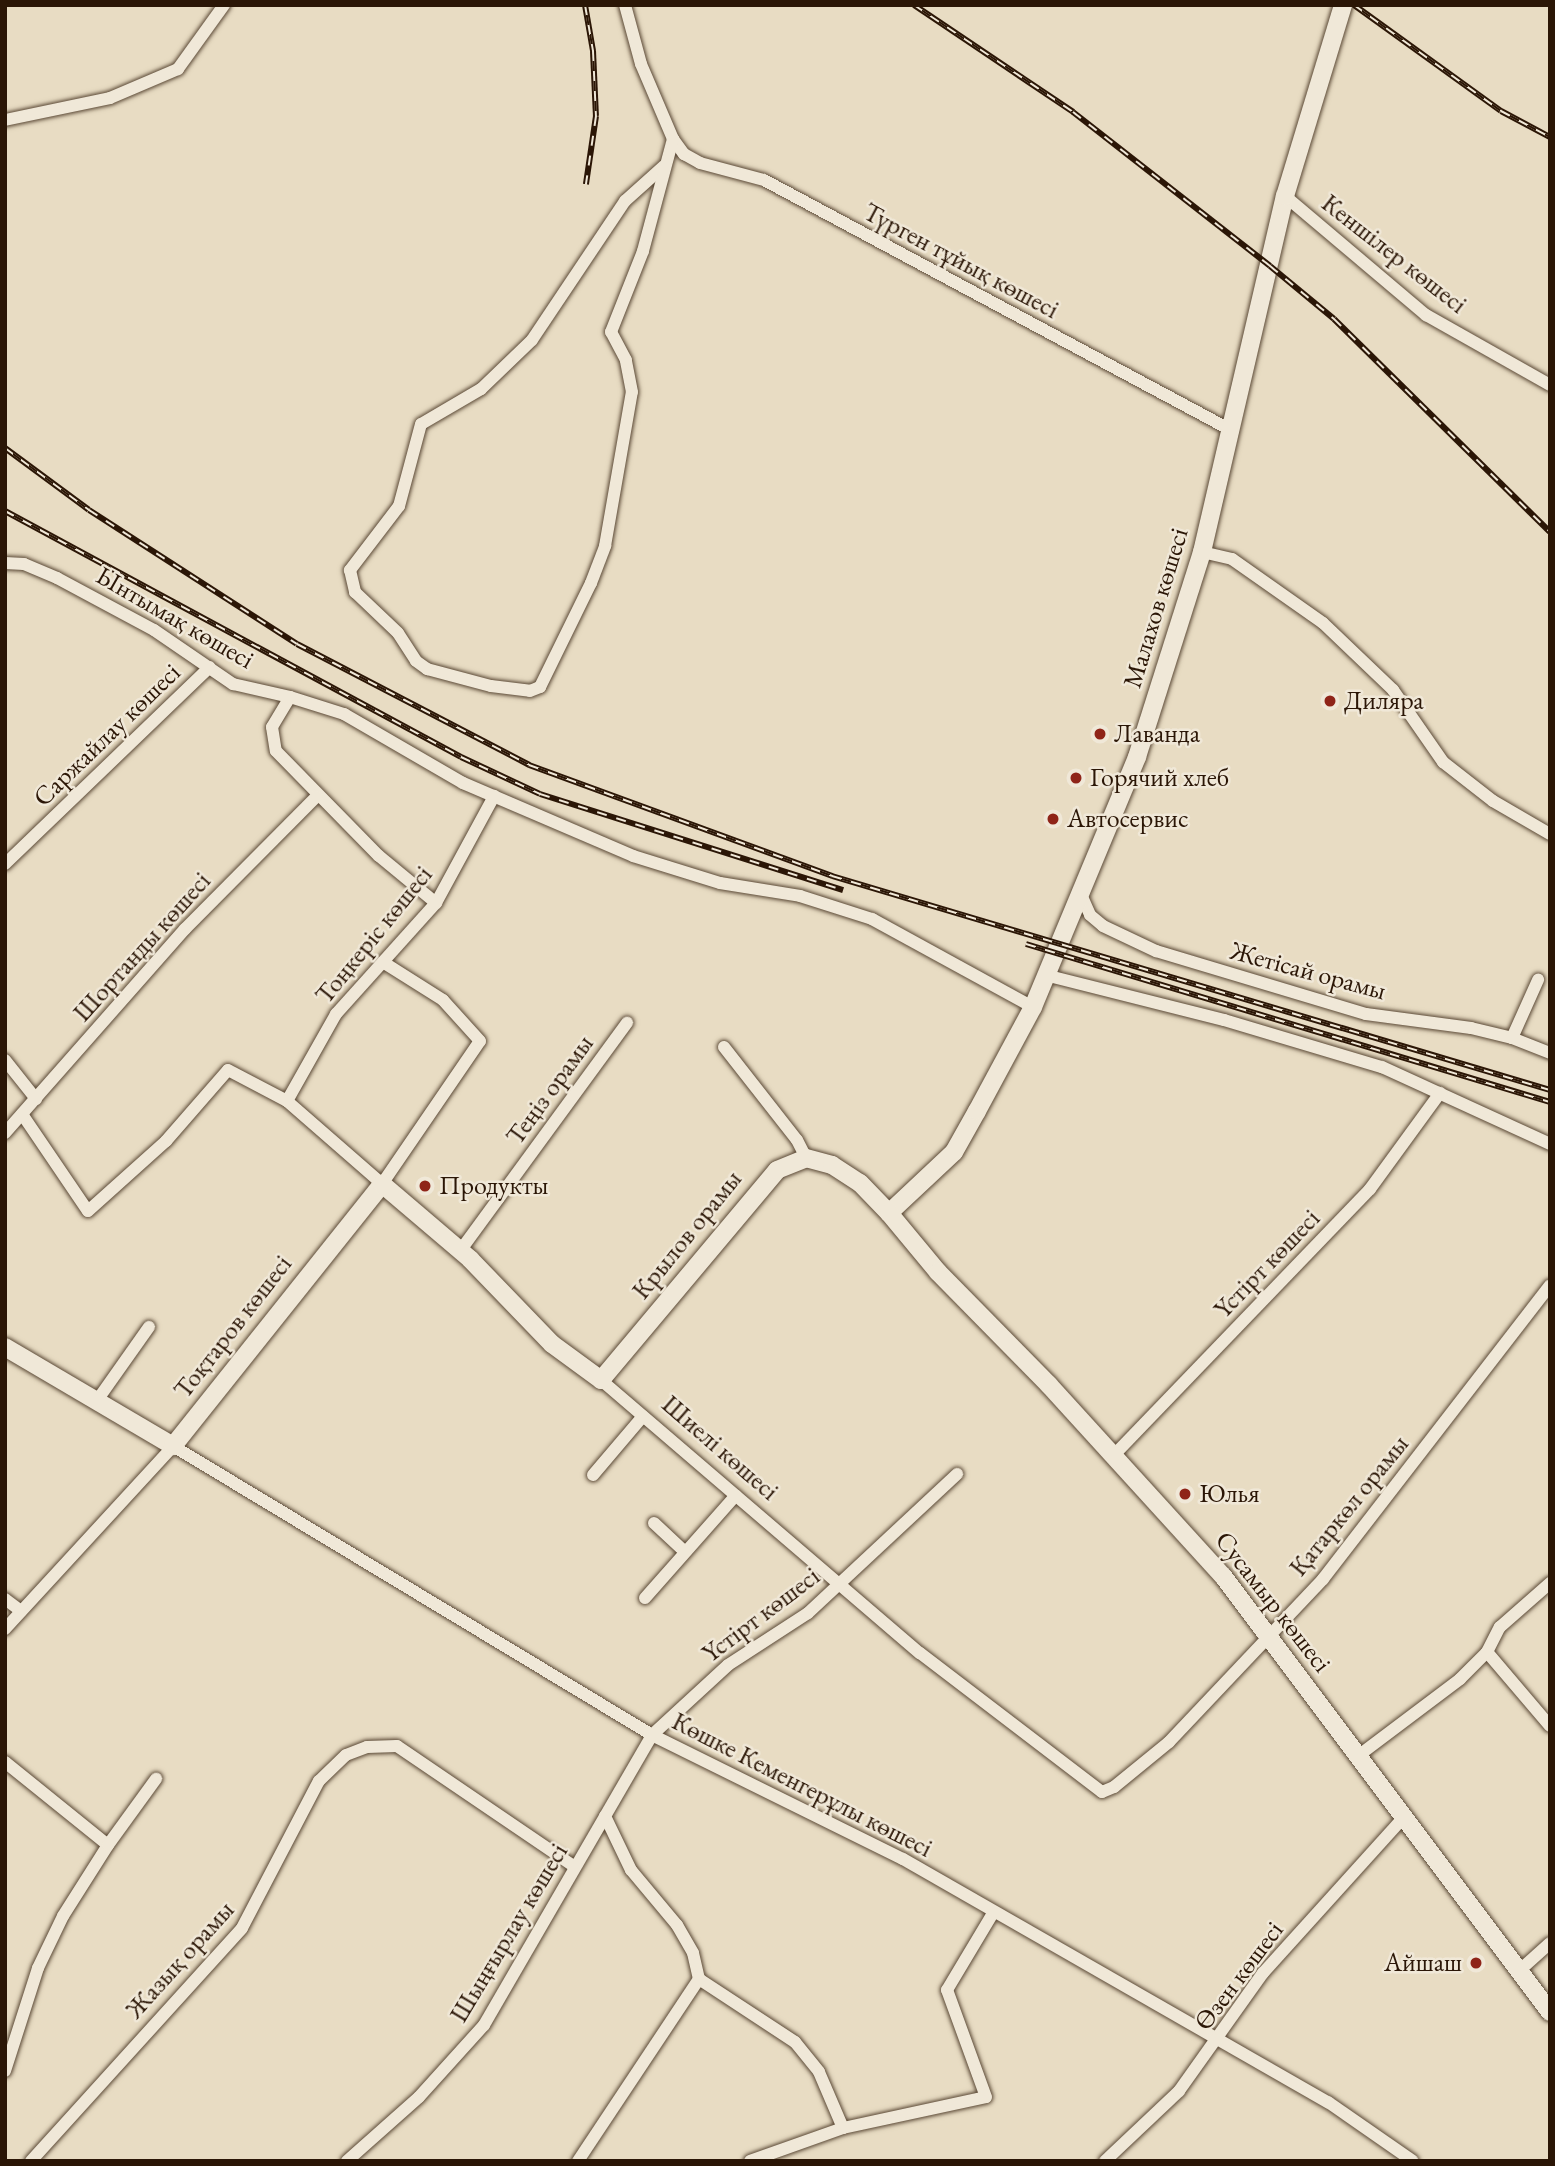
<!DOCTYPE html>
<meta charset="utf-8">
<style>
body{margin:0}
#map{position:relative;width:1555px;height:2166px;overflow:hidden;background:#e8dcc3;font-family:"EB Garamond",serif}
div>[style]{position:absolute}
.roads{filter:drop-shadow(0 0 2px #5a4835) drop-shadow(0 0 2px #5a4835)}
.street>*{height:12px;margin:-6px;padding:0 6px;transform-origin:6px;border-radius:6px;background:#f0e8d8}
.secondary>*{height:18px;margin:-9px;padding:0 9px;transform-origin:9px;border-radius:9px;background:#f0e8d8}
.rail>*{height:6px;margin-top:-3px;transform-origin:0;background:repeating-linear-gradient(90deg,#f0e8d8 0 10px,#2b1606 0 20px);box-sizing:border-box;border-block:2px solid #2b1606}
.dots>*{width:19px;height:19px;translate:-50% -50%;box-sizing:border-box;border:4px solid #f0e8d8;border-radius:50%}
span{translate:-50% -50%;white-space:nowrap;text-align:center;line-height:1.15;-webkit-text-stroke:5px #f0e8d8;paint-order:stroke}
.street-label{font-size:26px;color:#2b1606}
.poi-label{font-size:26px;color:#2b1606}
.left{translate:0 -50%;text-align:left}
.right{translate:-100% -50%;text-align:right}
.frame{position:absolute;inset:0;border:7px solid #2b1606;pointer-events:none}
</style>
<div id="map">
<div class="roads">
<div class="street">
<div style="left:625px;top:5px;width:61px;rotate:74.8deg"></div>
<div style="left:641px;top:64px;width:82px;rotate:66.9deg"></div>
<div style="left:673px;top:139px;width:19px;rotate:54deg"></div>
<div style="left:684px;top:154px;width:18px;rotate:29deg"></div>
<div style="left:700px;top:163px;width:66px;rotate:14.9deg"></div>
<div style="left:764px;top:180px;width:527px;rotate:28.17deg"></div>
<div style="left:5px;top:120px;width:107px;rotate:-11.8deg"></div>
<div style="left:110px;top:98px;width:74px;rotate:-23.1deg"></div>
<div style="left:178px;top:69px;width:79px;rotate:-54.3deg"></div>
<div style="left:664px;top:166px;width:52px;rotate:138.1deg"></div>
<div style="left:625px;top:201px;width:167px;rotate:123.8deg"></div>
<div style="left:532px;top:340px;width:71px;rotate:136.1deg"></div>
<div style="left:481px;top:389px;width:69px;rotate:149.7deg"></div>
<div style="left:421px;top:424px;width:85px;rotate:105deg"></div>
<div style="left:399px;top:506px;width:81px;rotate:127.4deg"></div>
<div style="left:350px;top:570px;width:23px;rotate:77deg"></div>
<div style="left:355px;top:592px;width:59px;rotate:43.6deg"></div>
<div style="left:398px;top:633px;width:33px;rotate:57deg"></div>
<div style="left:416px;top:661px;width:14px;rotate:36deg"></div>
<div style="left:427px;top:669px;width:66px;rotate:14.9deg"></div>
<div style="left:491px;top:686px;width:39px;rotate:7deg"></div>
<div style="left:530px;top:691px;width:11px;rotate:-22deg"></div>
<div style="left:540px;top:687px;width:116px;rotate:-63.9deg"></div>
<div style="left:591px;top:583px;width:40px;rotate:-69deg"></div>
<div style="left:605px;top:546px;width:156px;rotate:-80.1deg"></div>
<div style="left:632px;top:392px;width:33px;rotate:-101deg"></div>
<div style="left:626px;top:360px;width:32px;rotate:-118deg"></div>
<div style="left:611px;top:332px;width:87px;rotate:-68.4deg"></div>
<div style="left:643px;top:251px;width:116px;rotate:-75deg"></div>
<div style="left:1285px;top:196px;width:185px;rotate:40.2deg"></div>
<div style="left:1426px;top:315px;width:142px;rotate:29.4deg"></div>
<div style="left:1202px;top:552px;width:31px;rotate:13deg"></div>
<div style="left:1232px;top:559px;width:111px;rotate:35.1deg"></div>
<div style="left:1323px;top:623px;width:97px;rotate:43.7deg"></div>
<div style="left:1393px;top:690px;width:88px;rotate:55.2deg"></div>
<div style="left:1443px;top:762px;width:63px;rotate:38deg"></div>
<div style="left:1493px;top:801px;width:66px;rotate:30.1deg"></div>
<div style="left:5px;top:563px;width:19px;rotate:3deg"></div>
<div style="left:24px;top:564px;width:36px;rotate:23deg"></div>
<div style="left:57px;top:578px;width:110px;rotate:28.2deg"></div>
<div style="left:154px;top:630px;width:96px;rotate:34.4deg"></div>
<div style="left:233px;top:684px;width:58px;rotate:12.8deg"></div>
<div style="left:290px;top:697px;width:35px;rotate:121deg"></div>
<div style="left:272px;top:727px;width:24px;rotate:81deg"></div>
<div style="left:276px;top:751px;width:147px;rotate:45.6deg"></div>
<div style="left:379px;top:856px;width:74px;rotate:39.5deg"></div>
<div style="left:290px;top:697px;width:57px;rotate:17.5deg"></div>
<div style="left:344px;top:714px;width:138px;rotate:30.1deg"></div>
<div style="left:463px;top:783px;width:185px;rotate:23.2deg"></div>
<div style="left:633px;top:856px;width:91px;rotate:17.2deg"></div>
<div style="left:720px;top:883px;width:81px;rotate:9.2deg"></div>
<div style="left:800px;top:896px;width:76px;rotate:17.7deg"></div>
<div style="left:872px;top:919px;width:183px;rotate:28.7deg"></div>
<div style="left:5px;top:864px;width:284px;rotate:-43.9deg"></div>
<div style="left:1079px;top:890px;width:27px;rotate:66deg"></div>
<div style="left:1090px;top:915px;width:17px;rotate:40deg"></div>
<div style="left:1103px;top:926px;width:59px;rotate:25.3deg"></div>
<div style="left:1156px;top:951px;width:219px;rotate:16.7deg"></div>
<div style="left:1366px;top:1014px;width:106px;rotate:7.6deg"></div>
<div style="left:1471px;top:1028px;width:42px;rotate:13.7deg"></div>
<div style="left:1512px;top:1038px;width:41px;rotate:21.5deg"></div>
<div style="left:1045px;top:975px;width:185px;rotate:14.1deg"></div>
<div style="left:1224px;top:1020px;width:165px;rotate:16.6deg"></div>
<div style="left:1382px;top:1067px;width:185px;rotate:24.6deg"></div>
<div style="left:1512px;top:1038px;width:64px;rotate:-65.9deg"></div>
<div style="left:724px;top:1047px;width:118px;rotate:51.9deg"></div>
<div style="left:797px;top:1140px;width:20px;rotate:63deg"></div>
<div style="left:5px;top:1060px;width:50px;rotate:51.5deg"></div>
<div style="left:287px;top:1101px;width:100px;rotate:-60.6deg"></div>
<div style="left:336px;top:1014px;width:149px;rotate:-48deg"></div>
<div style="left:436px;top:903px;width:122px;rotate:-61.5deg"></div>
<div style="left:22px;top:1114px;width:117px;rotate:55.8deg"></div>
<div style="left:88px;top:1211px;width:105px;rotate:-41.9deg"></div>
<div style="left:166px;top:1141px;width:94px;rotate:-48.9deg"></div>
<div style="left:228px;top:1070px;width:67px;rotate:27.7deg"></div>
<div style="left:287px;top:1101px;width:126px;rotate:41.1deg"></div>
<div style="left:382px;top:1184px;width:173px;rotate:-55.6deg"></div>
<div style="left:480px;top:1041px;width:55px;rotate:-132.1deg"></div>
<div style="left:443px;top:1000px;width:71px;rotate:-147.7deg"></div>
<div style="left:5px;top:1133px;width:272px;rotate:-48.6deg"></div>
<div style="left:185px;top:929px;width:187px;rotate:-45.2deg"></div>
<div style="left:460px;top:1251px;width:283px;rotate:-53.8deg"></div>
<div style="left:601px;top:1380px;width:420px;rotate:40.6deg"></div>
<div style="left:920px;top:1653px;width:229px;rotate:37.4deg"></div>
<div style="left:1102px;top:1792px;width:13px;rotate:-23deg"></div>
<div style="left:1114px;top:1787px;width:71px;rotate:-39.3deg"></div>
<div style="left:1169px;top:1742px;width:224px;rotate:-46.6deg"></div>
<div style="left:1323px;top:1579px;width:371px;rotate:-52.3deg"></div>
<div style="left:96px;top:1402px;width:92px;rotate:-54.8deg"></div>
<div style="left:1114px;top:1455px;width:369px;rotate:-46.1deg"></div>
<div style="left:1370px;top:1189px;width:119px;rotate:-53.9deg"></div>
<div style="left:593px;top:1475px;width:77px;rotate:-49.7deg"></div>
<div style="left:654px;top:1523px;width:42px;rotate:43.1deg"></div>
<div style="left:645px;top:1598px;width:137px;rotate:-48.5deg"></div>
<div style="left:5px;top:1599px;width:20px;rotate:37deg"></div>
<div style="left:5px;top:1629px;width:248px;rotate:-47.4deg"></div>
<div style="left:173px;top:1446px;width:559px;rotate:31.1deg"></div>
<div style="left:652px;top:1735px;width:280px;rotate:26.3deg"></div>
<div style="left:903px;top:1859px;width:490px;rotate:29.8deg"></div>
<div style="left:1328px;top:2102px;width:103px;rotate:34.8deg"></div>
<div style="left:1487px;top:1652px;width:97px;rotate:49.6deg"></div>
<div style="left:1358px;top:1756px;width:128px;rotate:-37deg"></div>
<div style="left:1460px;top:1679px;width:38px;rotate:-45deg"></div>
<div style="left:1487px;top:1652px;width:28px;rotate:-63deg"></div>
<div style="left:1500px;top:1627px;width:67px;rotate:-41.3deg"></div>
<div style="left:5px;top:1762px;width:132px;rotate:38.9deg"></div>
<div style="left:108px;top:1845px;width:84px;rotate:122.4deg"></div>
<div style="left:63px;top:1916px;width:58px;rotate:115.7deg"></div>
<div style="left:38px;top:1968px;width:108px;rotate:107.8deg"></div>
<div style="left:605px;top:1816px;width:60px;rotate:64.3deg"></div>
<div style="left:631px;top:1870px;width:72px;rotate:50.1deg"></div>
<div style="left:677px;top:1925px;width:32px;rotate:60deg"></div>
<div style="left:693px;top:1953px;width:27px;rotate:77deg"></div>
<div style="left:699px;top:1979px;width:115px;rotate:33.3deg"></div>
<div style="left:795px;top:2042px;width:38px;rotate:51deg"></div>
<div style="left:819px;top:2072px;width:61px;rotate:66.8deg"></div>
<div style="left:843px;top:2128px;width:146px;rotate:-12.2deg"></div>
<div style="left:986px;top:2097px;width:114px;rotate:-110deg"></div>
<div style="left:947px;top:1990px;width:90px;rotate:-59.1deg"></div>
<div style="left:108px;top:1845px;width:82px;rotate:-54deg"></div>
<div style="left:1520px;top:1970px;width:40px;rotate:-42deg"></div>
<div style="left:31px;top:2161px;width:314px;rotate:-47.8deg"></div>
<div style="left:242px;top:1928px;width:166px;rotate:-62.4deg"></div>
<div style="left:319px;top:1781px;width:37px;rotate:-44deg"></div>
<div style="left:346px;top:1755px;width:22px;rotate:-21deg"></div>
<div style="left:367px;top:1747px;width:30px;rotate:-2deg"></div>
<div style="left:397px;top:1746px;width:215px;rotate:34.2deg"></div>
<div style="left:347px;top:2161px;width:96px;rotate:-41.6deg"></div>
<div style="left:419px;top:2097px;width:97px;rotate:-47.9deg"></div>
<div style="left:484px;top:2025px;width:335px;rotate:-59.9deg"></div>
<div style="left:652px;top:1735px;width:103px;rotate:-42.6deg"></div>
<div style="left:728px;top:1665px;width:95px;rotate:-33deg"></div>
<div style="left:808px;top:1613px;width:204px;rotate:-43deg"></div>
<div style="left:578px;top:2161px;width:219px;rotate:-56.4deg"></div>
<div style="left:750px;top:2161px;width:99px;rotate:-19.5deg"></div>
<div style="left:1105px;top:2161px;width:102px;rotate:-43.4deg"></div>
<div style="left:1179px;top:2091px;width:145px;rotate:-54.6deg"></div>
<div style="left:1263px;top:1973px;width:212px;rotate:-47.9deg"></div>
</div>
<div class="secondary">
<div style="left:889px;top:1213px;width:89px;rotate:-43.2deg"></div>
<div style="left:954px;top:1152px;width:47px;rotate:-60.7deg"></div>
<div style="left:977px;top:1111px;width:118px;rotate:-61.7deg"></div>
<div style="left:1033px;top:1007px;width:271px;rotate:-67.4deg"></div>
<div style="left:1137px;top:757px;width:215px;rotate:-72.4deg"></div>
<div style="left:1202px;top:552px;width:366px;rotate:-76.9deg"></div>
<div style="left:1285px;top:196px;width:200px;rotate:-73.1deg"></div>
<div style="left:5px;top:1347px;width:195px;rotate:30.5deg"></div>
<div style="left:173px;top:1446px;width:335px;rotate:-51.4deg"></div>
<div style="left:382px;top:1184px;width:116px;rotate:40.4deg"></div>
<div style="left:470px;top:1259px;width:118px;rotate:46deg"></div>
<div style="left:552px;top:1344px;width:61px;rotate:36.3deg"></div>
<div style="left:601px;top:1380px;width:274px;rotate:-50deg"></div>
<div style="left:777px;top:1170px;width:31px;rotate:-22deg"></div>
<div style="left:806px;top:1158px;width:27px;rotate:15deg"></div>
<div style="left:832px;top:1165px;width:33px;rotate:33deg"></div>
<div style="left:860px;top:1183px;width:42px;rotate:46deg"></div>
<div style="left:889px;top:1213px;width:77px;rotate:50.3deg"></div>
<div style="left:938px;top:1272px;width:158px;rotate:45.5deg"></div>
<div style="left:1049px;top:1385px;width:258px;rotate:47.7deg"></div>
<div style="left:1223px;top:1576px;width:545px;rotate:53.13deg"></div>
</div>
</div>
<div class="rail">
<div style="left:585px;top:5px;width:47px;rotate:80.1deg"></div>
<div style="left:593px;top:51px;width:65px;rotate:87.4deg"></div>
<div style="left:596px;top:116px;width:69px;rotate:98.4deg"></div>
<div style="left:914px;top:5px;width:192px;rotate:33.9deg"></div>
<div style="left:1073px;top:112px;width:250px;rotate:38deg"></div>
<div style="left:1270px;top:266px;width:83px;rotate:39.6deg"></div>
<div style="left:1334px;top:319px;width:303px;rotate:44.6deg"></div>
<div style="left:1354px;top:5px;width:181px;rotate:35.8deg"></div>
<div style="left:1501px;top:111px;width:55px;rotate:28deg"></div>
<div style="left:5px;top:448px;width:104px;rotate:36.4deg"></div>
<div style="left:89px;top:510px;width:247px;rotate:32.8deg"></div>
<div style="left:297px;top:644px;width:262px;rotate:27.5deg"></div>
<div style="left:529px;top:765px;width:323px;rotate:20.1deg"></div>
<div style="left:832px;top:876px;width:749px;rotate:16.6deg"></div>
<div style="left:5px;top:511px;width:518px;rotate:28.35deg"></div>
<div style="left:461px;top:757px;width:87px;rotate:25.1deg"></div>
<div style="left:540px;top:794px;width:318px;rotate:17.6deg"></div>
<div style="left:1026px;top:944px;width:547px;rotate:16.78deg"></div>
</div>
<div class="dots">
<div style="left:1330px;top:701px;background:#8f2418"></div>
<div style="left:1100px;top:734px;background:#8f2418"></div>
<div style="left:1076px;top:778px;background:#8f2418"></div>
<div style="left:1053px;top:819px;background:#8f2418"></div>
<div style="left:425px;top:1186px;background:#8f2418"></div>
<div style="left:1185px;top:1494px;background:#8f2418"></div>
<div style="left:1476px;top:1963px;background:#8f2418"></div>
</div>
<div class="street-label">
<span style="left:1394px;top:254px;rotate:38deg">Кеншілер көшесі</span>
<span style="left:961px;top:261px;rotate:28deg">Түрген тұйық көшесі</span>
<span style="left:1156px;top:608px;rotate:-73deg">Малахов көшесі</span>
<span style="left:175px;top:618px;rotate:30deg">Ынтымақ көшесі</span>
<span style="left:107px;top:735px;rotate:-44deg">Саржайлау көшесі</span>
<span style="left:374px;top:935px;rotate:-51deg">Тоңкерiс көшесі</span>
<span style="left:142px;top:947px;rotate:-48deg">Шортанды көшесі</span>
<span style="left:1308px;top:971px;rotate:15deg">Жетісай орамы</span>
<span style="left:550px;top:1090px;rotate:-54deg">Теңіз орамы</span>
<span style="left:687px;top:1235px;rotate:-51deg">Крылов орамы</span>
<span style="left:1267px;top:1264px;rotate:-46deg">Үстірт көшесі</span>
<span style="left:233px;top:1327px;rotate:-52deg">Тоқтаров көшесі</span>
<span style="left:720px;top:1448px;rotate:41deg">Шиелі көшесі</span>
<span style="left:1349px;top:1506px;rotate:-51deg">Қатаркөл орамы</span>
<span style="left:1273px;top:1602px;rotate:52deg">Сусамыр көшесі</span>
<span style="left:761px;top:1615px;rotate:-37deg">Үстірт көшесі</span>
<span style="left:802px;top:1785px;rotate:27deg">Көшке Кеменгерұлы көшесі</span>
<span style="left:509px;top:1933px;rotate:-59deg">Шыңғырлау көшесі</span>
<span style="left:180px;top:1960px;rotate:-48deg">Жазық орамы</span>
<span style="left:1239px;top:1976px;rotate:-53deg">Өзен көшесі</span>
</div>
<div class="poi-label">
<span class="left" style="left:1344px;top:701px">Диляра</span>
<span class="left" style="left:1114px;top:734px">Лаванда</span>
<span class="left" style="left:1090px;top:778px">Горячий хлеб</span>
<span class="left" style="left:1067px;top:819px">Автосервис</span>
<span class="left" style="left:439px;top:1186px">Продукты</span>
<span class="left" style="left:1199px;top:1494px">Юлья</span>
<span class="right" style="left:1462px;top:1963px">Айшаш</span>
</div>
<div class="frame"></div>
</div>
